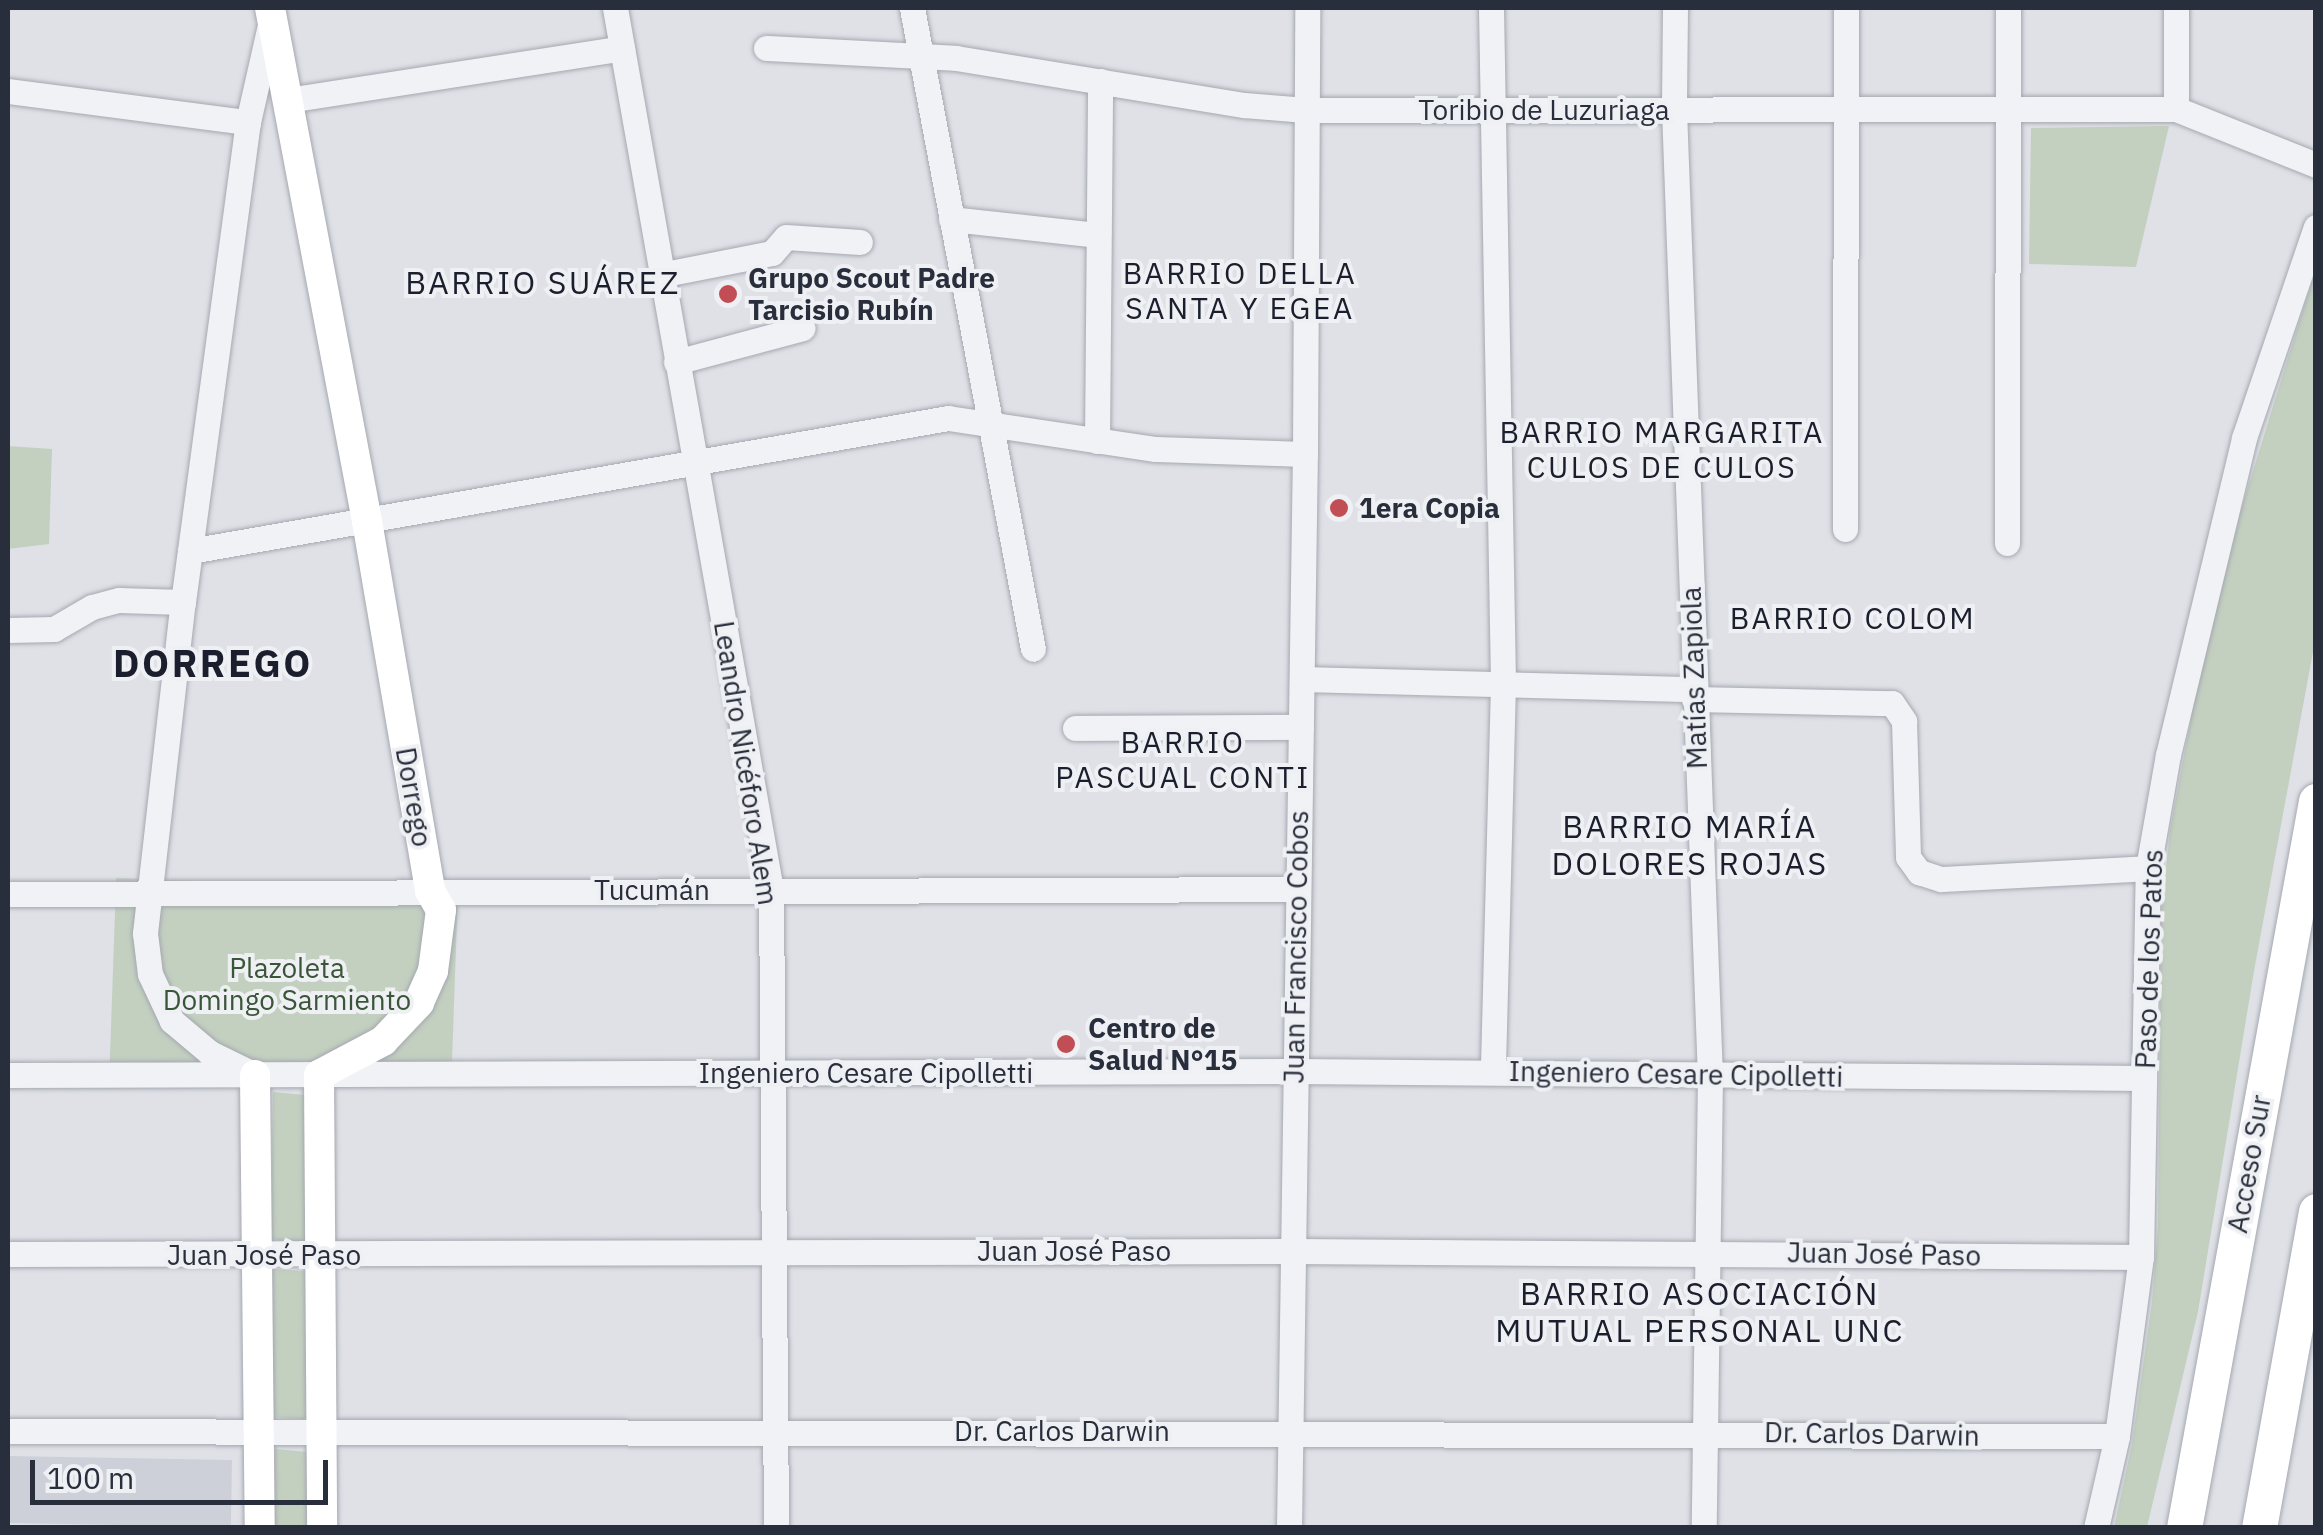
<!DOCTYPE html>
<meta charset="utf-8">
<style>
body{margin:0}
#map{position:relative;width:2323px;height:1535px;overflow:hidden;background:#dfe1e7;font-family:"IBM Plex Sans",sans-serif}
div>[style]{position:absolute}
.built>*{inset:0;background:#cdd0d8;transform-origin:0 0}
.green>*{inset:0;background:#c3d0c0;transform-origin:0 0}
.roads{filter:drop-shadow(0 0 2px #a5a8b0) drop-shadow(0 0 2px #a5a8b0)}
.minor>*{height:25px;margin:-12.5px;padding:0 12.5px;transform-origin:12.5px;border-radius:12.5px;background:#f1f2f5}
.major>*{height:30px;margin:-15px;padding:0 15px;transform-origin:15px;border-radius:15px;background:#fff}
.highway>*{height:35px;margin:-17.5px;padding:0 17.5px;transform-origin:17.5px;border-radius:17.5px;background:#fff}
.dots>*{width:28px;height:28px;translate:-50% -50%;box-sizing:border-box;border:5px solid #eef0f4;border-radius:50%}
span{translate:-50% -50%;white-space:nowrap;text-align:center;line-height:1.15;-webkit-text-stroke:8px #eef0f4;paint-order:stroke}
.street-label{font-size:28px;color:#292e3c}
.poi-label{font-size:28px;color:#292e3c;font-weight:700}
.left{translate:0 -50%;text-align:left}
.park-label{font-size:28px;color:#3a5638}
.neighbourhood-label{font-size:30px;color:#1b1f2d;letter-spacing:2.5px}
.quarter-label{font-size:32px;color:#1b1f2d;letter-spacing:2.5px}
.district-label{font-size:38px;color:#1b1f2d;font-weight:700;letter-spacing:2.5px}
.frame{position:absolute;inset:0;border:10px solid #292e3c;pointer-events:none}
.scale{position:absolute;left:30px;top:1460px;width:298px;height:45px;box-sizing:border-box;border:5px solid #292e3c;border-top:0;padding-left:12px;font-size:30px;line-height:35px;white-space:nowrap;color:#292e3c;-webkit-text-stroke:8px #eef0f4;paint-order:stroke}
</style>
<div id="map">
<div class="built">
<div style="left:232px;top:1460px;width:67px;height:224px;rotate:91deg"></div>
</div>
<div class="green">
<div style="clip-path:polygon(2169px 126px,2136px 267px,2029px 264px,2031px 128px)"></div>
<div style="clip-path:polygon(2315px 271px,2315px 641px,2254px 971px,2198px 1312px,2147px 1527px,2114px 1528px,2132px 1444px,2152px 1302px,2158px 1226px,2161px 917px,2170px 830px,2196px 692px,2240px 513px)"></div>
<div style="clip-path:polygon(8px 446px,52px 449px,49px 544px,8px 549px)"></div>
<div style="left:458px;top:890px;width:184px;height:342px;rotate:92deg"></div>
<div style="clip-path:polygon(273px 1092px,305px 1095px,309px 1240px,305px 1243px,271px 1239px)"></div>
<div style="clip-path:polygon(273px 1269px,306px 1271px,307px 1417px,303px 1419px,272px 1417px)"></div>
<div style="clip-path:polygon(275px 1449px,308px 1452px,309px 1527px,272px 1527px)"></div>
</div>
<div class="roads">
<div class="minor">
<div style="left:615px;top:8px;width:896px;rotate:79.97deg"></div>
<div style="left:771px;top:890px;width:638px;rotate:89.55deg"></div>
<div style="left:912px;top:8px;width:652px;rotate:79.31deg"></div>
<div style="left:1491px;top:8px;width:676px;rotate:88.98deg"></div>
<div style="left:1503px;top:684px;width:388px;rotate:91.5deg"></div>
<div style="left:1675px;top:8px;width:102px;rotate:90.6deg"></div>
<div style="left:1674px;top:110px;width:967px;rotate:87.87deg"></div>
<div style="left:1710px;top:1076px;width:452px;rotate:90.8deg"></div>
<div style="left:2176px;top:8px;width:101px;rotate:90deg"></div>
<div style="left:766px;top:48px;width:190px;rotate:3deg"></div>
<div style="left:956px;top:58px;width:292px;rotate:9.3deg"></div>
<div style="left:1244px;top:105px;width:62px;rotate:4.6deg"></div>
<div style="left:1306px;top:110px;width:870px;rotate:-0.07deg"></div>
<div style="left:2176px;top:109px;width:151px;rotate:21.8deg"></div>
<div style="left:8px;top:91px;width:242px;rotate:7.4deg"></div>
<div style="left:288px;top:100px;width:338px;rotate:-8.8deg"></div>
<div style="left:951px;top:219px;width:148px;rotate:6.2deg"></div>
<div style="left:660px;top:275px;width:114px;rotate:-11.1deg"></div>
<div style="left:772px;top:253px;width:21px;rotate:-49deg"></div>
<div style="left:786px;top:237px;width:74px;rotate:3.9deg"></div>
<div style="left:676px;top:362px;width:131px;rotate:-15deg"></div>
<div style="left:1097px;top:441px;width:360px;rotate:-89.5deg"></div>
<div style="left:1845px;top:529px;width:521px;rotate:-89.89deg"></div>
<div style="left:2007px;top:543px;width:535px;rotate:-89.89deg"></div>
<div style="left:190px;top:551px;width:770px;rotate:-9.95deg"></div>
<div style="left:948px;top:418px;width:210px;rotate:8.5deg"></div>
<div style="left:1156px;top:449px;width:149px;rotate:1.9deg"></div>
<div style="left:8px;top:630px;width:46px;rotate:-1.2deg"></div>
<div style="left:54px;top:629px;width:44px;rotate:-30.1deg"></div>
<div style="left:92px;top:607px;width:28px;rotate:-15deg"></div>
<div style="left:119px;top:600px;width:64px;rotate:1.8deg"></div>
<div style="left:1302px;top:679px;width:392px;rotate:1.5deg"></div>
<div style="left:1694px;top:699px;width:198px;rotate:1.2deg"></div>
<div style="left:1892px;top:703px;width:22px;rotate:56deg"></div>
<div style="left:1904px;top:721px;width:136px;rotate:88.3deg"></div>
<div style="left:1908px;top:857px;width:19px;rotate:54deg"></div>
<div style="left:1919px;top:872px;width:23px;rotate:18deg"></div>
<div style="left:1941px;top:879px;width:207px;rotate:-3deg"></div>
<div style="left:1075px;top:728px;width:226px;rotate:-0.3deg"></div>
<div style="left:8px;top:894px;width:1288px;rotate:-0.22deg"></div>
<div style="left:251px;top:1073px;width:46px;rotate:-154deg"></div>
<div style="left:210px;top:1053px;width:50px;rotate:-139.9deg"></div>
<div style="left:172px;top:1021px;width:52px;rotate:-115.1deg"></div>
<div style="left:150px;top:974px;width:41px;rotate:-97deg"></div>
<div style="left:145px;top:933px;width:333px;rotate:-83.5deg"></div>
<div style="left:183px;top:602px;width:484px;rotate:-82.3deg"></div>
<div style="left:248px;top:122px;width:104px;rotate:-77.2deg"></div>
<div style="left:8px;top:1075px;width:1285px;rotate:-0.18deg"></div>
<div style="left:1293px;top:1071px;width:851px;rotate:0.47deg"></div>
<div style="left:8px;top:1254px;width:1283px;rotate:-0.13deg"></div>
<div style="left:1291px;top:1251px;width:850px;rotate:0.4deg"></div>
<div style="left:8px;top:1431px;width:2109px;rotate:0.14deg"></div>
<div style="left:1289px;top:1528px;width:1074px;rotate:-89.15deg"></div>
<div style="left:1305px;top:454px;width:446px;rotate:-89.7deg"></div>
<div style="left:2096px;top:1528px;width:94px;rotate:-77.1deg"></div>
<div style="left:2117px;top:1436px;width:181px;rotate:-82.4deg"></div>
<div style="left:2141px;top:1257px;width:389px;rotate:-89deg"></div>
<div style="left:2148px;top:868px;width:115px;rotate:-80deg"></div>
<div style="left:2168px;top:755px;width:326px;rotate:-76.5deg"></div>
<div style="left:2244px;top:438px;width:223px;rotate:-71.2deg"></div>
</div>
<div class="major">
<div style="left:270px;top:8px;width:522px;rotate:79.29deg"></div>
<div style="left:367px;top:521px;width:375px;rotate:80.3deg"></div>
<div style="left:430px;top:891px;width:22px;rotate:60deg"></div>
<div style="left:441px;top:910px;width:62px;rotate:97.5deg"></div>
<div style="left:433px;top:971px;width:35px;rotate:114deg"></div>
<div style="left:419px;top:1003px;width:52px;rotate:133.5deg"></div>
<div style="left:383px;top:1041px;width:72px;rotate:152deg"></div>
<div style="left:319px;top:1075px;width:453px;rotate:89.6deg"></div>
<div style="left:255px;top:1075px;width:453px;rotate:89.4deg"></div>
</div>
<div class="highway">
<div style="left:2184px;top:1528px;width:739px;rotate:-79.71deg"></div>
<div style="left:2259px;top:1528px;width:322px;rotate:-79.8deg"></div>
</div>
</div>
<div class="dots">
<div style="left:728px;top:294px;background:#c14e54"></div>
<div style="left:1339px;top:508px;background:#c14e54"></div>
<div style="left:1066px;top:1044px;background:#c14e54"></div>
</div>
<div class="street-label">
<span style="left:1544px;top:110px">Toribio de Luzuriaga</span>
<span style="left:1694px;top:678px;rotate:-92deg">Matías Zapiola</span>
<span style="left:746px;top:763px;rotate:81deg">Leandro Nicéforo Alem</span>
<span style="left:414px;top:797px;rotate:80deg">Dorrego</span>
<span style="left:652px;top:890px">Tucumán</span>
<span style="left:1296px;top:947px;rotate:-89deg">Juan Francisco Cobos</span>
<span style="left:2149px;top:959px;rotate:-88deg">Paso de los Patos</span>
<span style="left:866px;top:1073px">Ingeniero Cesare Cipolletti</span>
<span style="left:1676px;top:1074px;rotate:1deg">Ingeniero Cesare Cipolletti</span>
<span style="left:2249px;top:1164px;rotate:-80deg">Acceso Sur</span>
<span style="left:1074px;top:1251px">Juan José Paso</span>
<span style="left:1884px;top:1254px;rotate:1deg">Juan José Paso</span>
<span style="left:264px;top:1255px">Juan José Paso</span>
<span style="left:1062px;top:1431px">Dr. Carlos Darwin</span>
<span style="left:1872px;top:1434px;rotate:1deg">Dr. Carlos Darwin</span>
</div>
<div class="poi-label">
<span class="left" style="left:748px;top:294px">Grupo Scout Padre<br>Tarcisio Rubín</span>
<span class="left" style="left:1359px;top:508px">1era Copia</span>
<span class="left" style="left:1088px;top:1044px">Centro de<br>Salud N°15</span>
</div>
<div class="park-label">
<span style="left:287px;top:984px">Plazoleta<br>Domingo Sarmiento</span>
</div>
<div class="neighbourhood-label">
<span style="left:1240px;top:290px">BARRIO DELLA<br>SANTA Y EGEA</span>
<span style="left:1662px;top:449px">BARRIO MARGARITA<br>CULOS DE CULOS</span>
<span style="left:1853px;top:618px">BARRIO COLOM</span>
<span style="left:1183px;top:759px">BARRIO<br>PASCUAL CONTI</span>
</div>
<div class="quarter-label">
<span style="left:543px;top:282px">BARRIO SUÁREZ</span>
<span style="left:1690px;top:845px">BARRIO MARÍA<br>DOLORES ROJAS</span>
<span style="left:1700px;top:1312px">BARRIO ASOCIACIÓN<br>MUTUAL PERSONAL UNC</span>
</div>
<div class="district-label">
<span style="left:213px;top:663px">DORREGO</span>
</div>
<div class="frame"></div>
<div class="scale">100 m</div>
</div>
